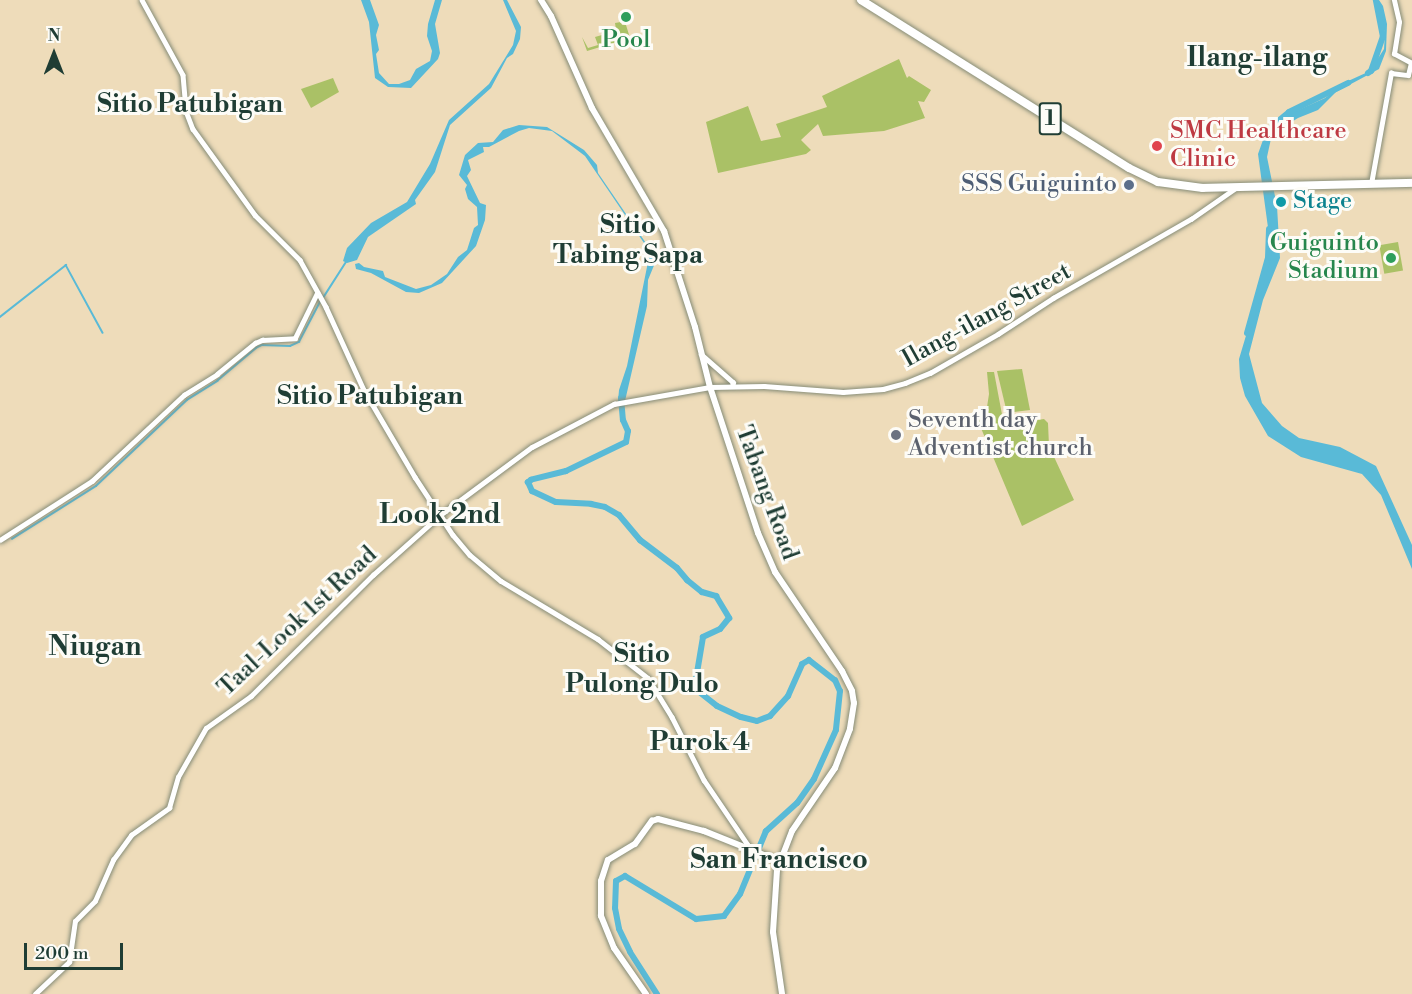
<!DOCTYPE html>
<style>
body{margin:0}
#map{position:relative;width:1412px;height:994px;overflow:hidden;background:#eedcba;font-family:"Libre Bodoni",serif}
div>[style]{position:absolute}
.green>*{inset:0;background:#aac166;transform-origin:0 0}
.water>*{inset:0;background:#59bad7}
.stream>*{height:1.5px;margin:-0.75px;padding:0 0.75px;transform-origin:0.75px;border-radius:0.75px;background:#59bad7}
.river>*{height:6px;margin:-3px;padding:0 3px;transform-origin:3px;border-radius:3px;background:#59bad7}
.roads{filter:drop-shadow(0 0 2px #868c77) drop-shadow(0 0 2px #868c77)}
.minor>*{height:4.5px;margin:-2.25px;padding:0 2.25px;transform-origin:2.25px;border-radius:2.25px;background:#fff}
.major>*{height:6px;margin:-3px;padding:0 3px;transform-origin:3px;border-radius:3px;background:#fff}
.highway>*{height:8px;margin:-4px;padding:0 4px;transform-origin:4px;border-radius:4px;background:#fff}
.dots>*{width:16px;height:16px;translate:-50% -50%;box-sizing:border-box;border:3px solid #fdfcf7;border-radius:50%}
span{translate:-50% -50%;white-space:nowrap;text-align:center;line-height:1.15;-webkit-text-stroke:6px #fdfcf7;paint-order:stroke}
.shield-label span{padding:2px 4px;background:#fdfcf7;border:2px solid;border-radius:4px;-webkit-text-stroke-width:0}
.shield-label{font-size:22px;color:#1f3d34;font-weight:700}
.leisure-label{font-size:24px;color:#27864d}
.right{translate:-100% -50%;text-align:right}
.health-label{font-size:24px;color:#be3a42}
.left{translate:0 -50%;text-align:left}
.service-label{font-size:24px;color:#4e5e75}
.culture-label{font-size:24px;color:#0d838f}
.street-label{font-size:24px;color:#1f3d34}
.worship-label{font-size:24px;color:#5b616d}
.neighbourhood-label{font-size:26px;color:#1f3d34;font-weight:700}
.quarter-label{font-size:27px;color:#1f3d34;font-weight:700}
.north{position:absolute;left:24px;top:24px;width:60px;height:60px;-webkit-text-stroke:4px #fdfcf7;paint-order:stroke;rotate:0deg;font-size:16px;font-weight:700;line-height:24px;text-align:center;color:#1f3d34}
.north::after{content:'';display:block;margin:auto;width:21px;height:27px;background:#1f3d34;clip-path:polygon(50% 0,100% 100%,50% 72%,0 100%)}
.scale{position:absolute;left:24px;top:943px;width:99px;height:27px;box-sizing:border-box;border:3px solid #1f3d34;border-top:0;padding-left:8px;font-size:18px;line-height:21px;white-space:nowrap;color:#1f3d34;-webkit-text-stroke:4px #fdfcf7;paint-order:stroke}
</style>
<div id="map">
<div class="green">
<div style="clip-path:polygon(621px 22px,622px 25px,626px 25px,630px 38px,587px 51px,582px 37px,588px 48px,598px 45px,595px 37px,602px 35px,601px 31px,606px 29px,607px 35px,617px 36px,615px 23px)"></div>
<div style="clip-path:polygon(899px 59px,907px 78px,909px 76px,931px 90px,924px 102px,918px 101px,925px 118px,884px 131px,823px 136px,818px 124px,801px 140px,811px 150px,806px 154px,718px 173px,706px 122px,748px 106px,761px 141px,781px 137px,776px 124px,827px 107px,822px 96px)"></div>
<div style="clip-path:polygon(333px 78px,339px 92px,311px 108px,301px 89px)"></div>
<div style="left:1398px;top:242px;width:29px;height:19px;rotate:80deg"></div>
<div style="clip-path:polygon(1022px 369px,1030px 410px,1007px 413px,997px 371px)"></div>
<div style="clip-path:polygon(987px 372px,994px 372px,1004px 425px,1044px 419px,1048px 423px,1049px 446px,1074px 500px,1022px 526px,978px 421px,989px 410px,987px 407px,989px 394px)"></div>
</div>
<div class="water">
<div style="clip-path:polygon(361px 0,370px 0,379px 25px,376px 35px,379px 50px,376px 54px,379px 73px,389px 84px,399px 84px,410px 80px,416px 69px,430px 61px,432px 51px,427px 36px,428px 24px,435px 0,442px 0,435px 24px,440px 53px,438px 59px,411px 88px,388px 87px,375px 78px,369px 22px)"></div>
<div style="clip-path:polygon(503px 0,507px 0,521px 27px,520px 39px,513px 54px,507px 58px,491px 88px,450px 125px,435px 172px,415px 200px,416px 204px,368px 237px,357px 260px,347px 263px,343px 261px,347px 248px,371px 223px,407px 202px,430px 164px,449px 120px,489px 84px,513px 45px,516px 31px)"></div>
<div style="clip-path:polygon(1375px 0,1379px 0,1383px 6px,1387px 24px,1386px 51px,1379px 69px,1336px 92px,1318px 110px,1298px 118px,1272px 134px,1267px 157px,1277px 206px,1280px 258px,1263px 300px,1249px 354px,1262px 403px,1282px 426px,1299px 438px,1340px 447px,1376px 466px,1412px 545px,1412px 569px,1381px 495px,1362px 474px,1301px 457px,1268px 436px,1245px 396px,1240px 378px,1239px 359px,1268px 262px,1269px 235px,1258px 154px,1263px 140px,1272px 122px,1325px 98px,1346px 82px,1370px 71px,1384px 49px,1385px 33px)"></div>
<div style="clip-path:polygon(519px 125px,547px 127px,584px 150px,597px 165px,598px 173px,652px 252px,655px 263px,648px 280px,647px 306px,625px 401px,618px 401px,619px 390px,627px 366px,649px 257px,644px 243px,585px 156px,552px 131px,529px 128px,519px 131px,489px 147px,483px 147px,484px 152px,468px 160px,471px 170px,467px 176px,480px 203px,486px 205px,485px 220px,476px 246px,442px 283px,419px 293px,406px 292px,371px 273px,356px 269px,355px 264px,359px 263px,364px 267px,383px 271px,385px 277px,416px 289px,431px 285px,447px 274px,458px 257px,467px 250px,474px 228px,478px 225px,477px 207px,468px 199px,465px 189px,467px 185px,459px 175px,465px 155px,478px 143px,493px 142px,503px 130px)"></div>
</div>
<div class="stream">
<div style="left:323px;top:298px;width:43px;rotate:-57.4deg"></div>
<div style="left:0;top:317px;width:84px;rotate:-38.2deg"></div>
<div style="left:66px;top:265px;width:77px;rotate:61.4deg"></div>
<div style="left:12px;top:539px;width:99px;rotate:-32.2deg"></div>
<div style="left:96px;top:486px;width:125px;rotate:-43.4deg"></div>
<div style="left:187px;top:400px;width:36px;rotate:-32deg"></div>
<div style="left:217px;top:381px;width:51px;rotate:-40.2deg"></div>
<div style="left:256px;top:348px;width:7px;rotate:-27deg"></div>
<div style="left:262px;top:345px;width:28px;rotate:2deg"></div>
<div style="left:290px;top:346px;width:10px;rotate:-24deg"></div>
<div style="left:299px;top:342px;width:45px;rotate:-62.3deg"></div>
</div>
<div class="river">
<div style="left:1368px;top:73px;width:4px;rotate:-34deg"></div>
<div style="left:1371px;top:71px;width:36px;rotate:-71deg"></div>
<div style="left:1383px;top:37px;width:38px;rotate:-101deg"></div>
<div style="left:1272px;top:126px;width:22px;rotate:-39deg"></div>
<div style="left:1289px;top:112px;width:66px;rotate:-26.2deg"></div>
<div style="left:1247px;top:333px;width:78px;rotate:-74.4deg"></div>
<div style="left:1268px;top:258px;width:29px;rotate:-88deg"></div>
<div style="left:621px;top:398px;width:22px;rotate:85deg"></div>
<div style="left:623px;top:420px;width:12px;rotate:66deg"></div>
<div style="left:628px;top:431px;width:11px;rotate:100deg"></div>
<div style="left:626px;top:442px;width:67px;rotate:154.2deg"></div>
<div style="left:566px;top:471px;width:36px;rotate:166deg"></div>
<div style="left:531px;top:480px;width:4px;rotate:146deg"></div>
<div style="left:528px;top:482px;width:10px;rotate:66deg"></div>
<div style="left:532px;top:491px;width:26px;rotate:25deg"></div>
<div style="left:556px;top:502px;width:35px;rotate:3deg"></div>
<div style="left:591px;top:504px;width:14px;rotate:12deg"></div>
<div style="left:605px;top:507px;width:16px;rotate:30deg"></div>
<div style="left:619px;top:515px;width:33px;rotate:50deg"></div>
<div style="left:640px;top:540px;width:46px;rotate:37.1deg"></div>
<div style="left:677px;top:568px;width:16px;rotate:50deg"></div>
<div style="left:687px;top:580px;width:19px;rotate:39deg"></div>
<div style="left:702px;top:592px;width:15px;rotate:16deg"></div>
<div style="left:716px;top:596px;width:26px;rotate:59deg"></div>
<div style="left:729px;top:618px;width:14px;rotate:129deg"></div>
<div style="left:720px;top:629px;width:19px;rotate:155deg"></div>
<div style="left:703px;top:637px;width:49px;rotate:99.5deg"></div>
<div style="left:695px;top:685px;width:7px;rotate:63deg"></div>
<div style="left:698px;top:691px;width:24px;rotate:38deg"></div>
<div style="left:717px;top:706px;width:26px;rotate:25deg"></div>
<div style="left:741px;top:717px;width:16px;rotate:14deg"></div>
<div style="left:757px;top:721px;width:14px;rotate:-21deg"></div>
<div style="left:770px;top:716px;width:27px;rotate:-48deg"></div>
<div style="left:788px;top:696px;width:35px;rotate:-66deg"></div>
<div style="left:802px;top:664px;width:8px;rotate:-30deg"></div>
<div style="left:809px;top:660px;width:33px;rotate:38deg"></div>
<div style="left:835px;top:680px;width:12px;rotate:66deg"></div>
<div style="left:840px;top:691px;width:39px;rotate:96deg"></div>
<div style="left:836px;top:730px;width:54px;rotate:114.2deg"></div>
<div style="left:814px;top:779px;width:29px;rotate:125deg"></div>
<div style="left:797px;top:803px;width:42px;rotate:137.9deg"></div>
<div style="left:766px;top:831px;width:68px;rotate:112.4deg"></div>
<div style="left:740px;top:894px;width:27px;rotate:126deg"></div>
<div style="left:724px;top:916px;width:28px;rotate:174deg"></div>
<div style="left:696px;top:919px;width:83px;rotate:-148.8deg"></div>
<div style="left:625px;top:876px;width:10px;rotate:151deg"></div>
<div style="left:616px;top:881px;width:27px;rotate:92deg"></div>
<div style="left:615px;top:908px;width:21px;rotate:79deg"></div>
<div style="left:619px;top:929px;width:25px;rotate:64deg"></div>
<div style="left:630px;top:952px;width:50px;rotate:57.3deg"></div>
</div>
<div class="roads">
<div class="minor">
<div style="left:142px;top:0;width:85px;rotate:61.3deg"></div>
<div style="left:183px;top:75px;width:36px;rotate:85deg"></div>
<div style="left:186px;top:111px;width:19px;rotate:69deg"></div>
<div style="left:193px;top:129px;width:106px;rotate:54.2deg"></div>
<div style="left:255px;top:215px;width:64px;rotate:45deg"></div>
<div style="left:300px;top:260px;width:54px;rotate:61deg"></div>
<div style="left:326px;top:307px;width:91px;rotate:65.4deg"></div>
<div style="left:364px;top:390px;width:101px;rotate:59.6deg"></div>
<div style="left:415px;top:477px;width:69px;rotate:56.8deg"></div>
<div style="left:453px;top:535px;width:26px;rotate:50deg"></div>
<div style="left:470px;top:555px;width:40px;rotate:40deg"></div>
<div style="left:501px;top:581px;width:113px;rotate:30.9deg"></div>
<div style="left:598px;top:639px;width:63px;rotate:38deg"></div>
<div style="left:648px;top:678px;width:46px;rotate:58.4deg"></div>
<div style="left:672px;top:717px;width:71px;rotate:63.1deg"></div>
<div style="left:704px;top:780px;width:78px;rotate:55.9deg"></div>
<div style="left:748px;top:845px;width:4px;rotate:124deg"></div>
<div style="left:1371px;top:184px;width:113px;rotate:-79.8deg"></div>
<div style="left:1391px;top:73px;width:17px;rotate:7deg"></div>
<div style="left:1408px;top:75px;width:12px;rotate:-76deg"></div>
<div style="left:1411px;top:63px;width:19px;rotate:-152deg"></div>
<div style="left:1394px;top:54px;width:32px;rotate:-81deg"></div>
<div style="left:1399px;top:22px;width:23px;rotate:-103deg"></div>
<div style="left:701px;top:354px;width:43px;rotate:41.2deg"></div>
<div style="left:733px;top:382px;width:3px;rotate:90deg"></div>
<div style="left:0;top:540px;width:109px;rotate:-32.7deg"></div>
<div style="left:92px;top:481px;width:126px;rotate:-43.1deg"></div>
<div style="left:184px;top:395px;width:39px;rotate:-32deg"></div>
<div style="left:217px;top:374px;width:49px;rotate:-39.2deg"></div>
<div style="left:255px;top:343px;width:8px;rotate:-23deg"></div>
<div style="left:262px;top:340px;width:33px;rotate:-3deg"></div>
<div style="left:295px;top:338px;width:50px;rotate:-63.9deg"></div>
<div style="left:35px;top:994px;width:47px;rotate:-43.3deg"></div>
<div style="left:69px;top:962px;width:41px;rotate:-81.7deg"></div>
<div style="left:75px;top:921px;width:28px;rotate:-45deg"></div>
<div style="left:95px;top:901px;width:45px;rotate:-66.3deg"></div>
<div style="left:113px;top:860px;width:31px;rotate:-54deg"></div>
<div style="left:131px;top:835px;width:47px;rotate:-35.4deg"></div>
<div style="left:169px;top:808px;width:32px;rotate:-74deg"></div>
<div style="left:178px;top:777px;width:56px;rotate:-60.3deg"></div>
<div style="left:206px;top:728px;width:55px;rotate:-35.4deg"></div>
<div style="left:251px;top:696px;width:172px;rotate:-44.8deg"></div>
<div style="left:373px;top:575px;width:90px;rotate:-41.8deg"></div>
<div style="left:440px;top:515px;width:114px;rotate:-36.5deg"></div>
<div style="left:532px;top:447px;width:93px;rotate:-27.7deg"></div>
<div style="left:614px;top:404px;width:97px;rotate:-10deg"></div>
<div style="left:710px;top:387px;width:54px;rotate:-1.1deg"></div>
<div style="left:764px;top:386px;width:79px;rotate:4.3deg"></div>
<div style="left:843px;top:392px;width:40px;rotate:-4.3deg"></div>
<div style="left:883px;top:389px;width:23px;rotate:-15deg"></div>
<div style="left:905px;top:383px;width:27px;rotate:-22deg"></div>
<div style="left:930px;top:373px;width:78px;rotate:-29.8deg"></div>
<div style="left:998px;top:334px;width:66px;rotate:-33.2deg"></div>
<div style="left:1053px;top:298px;width:159px;rotate:-29.8deg"></div>
<div style="left:1191px;top:219px;width:56px;rotate:-34.8deg"></div>
</div>
<div class="major">
<div style="left:541px;top:0;width:19px;rotate:58deg"></div>
<div style="left:551px;top:16px;width:101px;rotate:66deg"></div>
<div style="left:592px;top:108px;width:143px;rotate:59.7deg"></div>
<div style="left:664px;top:231px;width:101px;rotate:72.1deg"></div>
<div style="left:695px;top:327px;width:62px;rotate:76deg"></div>
<div style="left:710px;top:387px;width:154px;rotate:71.8deg"></div>
<div style="left:758px;top:533px;width:43px;rotate:66.4deg"></div>
<div style="left:775px;top:572px;width:120px;rotate:55.9deg"></div>
<div style="left:842px;top:671px;width:22px;rotate:63deg"></div>
<div style="left:852px;top:691px;width:12px;rotate:81deg"></div>
<div style="left:854px;top:703px;width:26px;rotate:99deg"></div>
<div style="left:850px;top:729px;width:42px;rotate:111deg"></div>
<div style="left:835px;top:768px;width:76px;rotate:124.3deg"></div>
<div style="left:792px;top:831px;width:42px;rotate:111deg"></div>
<div style="left:777px;top:870px;width:62px;rotate:93.7deg"></div>
<div style="left:773px;top:932px;width:63px;rotate:81.7deg"></div>
<div style="left:646px;top:994px;width:56px;rotate:-124.8deg"></div>
<div style="left:614px;top:948px;width:35px;rotate:-112deg"></div>
<div style="left:601px;top:916px;width:35px;rotate:-90deg"></div>
<div style="left:601px;top:881px;width:22px;rotate:-72deg"></div>
<div style="left:608px;top:860px;width:31px;rotate:-31deg"></div>
<div style="left:635px;top:844px;width:29px;rotate:-54deg"></div>
<div style="left:652px;top:821px;width:6px;rotate:-18deg"></div>
<div style="left:658px;top:819px;width:48px;rotate:14.6deg"></div>
<div style="left:704px;top:831px;width:81px;rotate:21.8deg"></div>
</div>
<div class="highway">
<div style="left:861px;top:0;width:316px;rotate:32.1deg"></div>
<div style="left:1129px;top:168px;width:32px;rotate:26deg"></div>
<div style="left:1158px;top:182px;width:45px;rotate:7.6deg"></div>
<div style="left:1203px;top:188px;width:209px;rotate:-1.4deg"></div>
</div>
</div>
<div class="dots">
<div style="left:626px;top:17px;background:#2e9e5b"></div>
<div style="left:1157px;top:146px;background:#e0444e"></div>
<div style="left:1129px;top:185px;background:#5c6f8a"></div>
<div style="left:1281px;top:202px;background:#0f9aa8"></div>
<div style="left:1391px;top:258px;background:#2e9e5b"></div>
<div style="left:896px;top:435px;background:#6b7280"></div>
</div>
<div class="shield-label">
<span style="left:1050px;top:119px">1</span>
</div>
<div class="leisure-label">
<span style="left:626px;top:41px">Pool</span>
<span class="right" style="left:1379px;top:258px">Guiguinto<br>Stadium</span>
</div>
<div class="health-label">
<span class="left" style="left:1170px;top:146px">SMC Healthcare<br>Clinic</span>
</div>
<div class="service-label">
<span class="right" style="left:1117px;top:185px">SSS Guiguinto</span>
</div>
<div class="culture-label">
<span class="left" style="left:1293px;top:202px">Stage</span>
</div>
<div class="street-label">
<span style="left:987px;top:316px;rotate:-29deg">Ilang-ilang Street</span>
<span style="left:766px;top:493px;rotate:70deg">Tabang Road</span>
<span style="left:298px;top:622px;rotate:-43deg">Taal-Look 1st Road</span>
</div>
<div class="worship-label">
<span class="left" style="left:908px;top:435px">Seventh day<br>Adventist church</span>
</div>
<div class="neighbourhood-label">
<span style="left:190px;top:105px">Sitio Patubigan</span>
<span style="left:628px;top:241px">Sitio<br>Tabing Sapa</span>
<span style="left:370px;top:397px">Sitio Patubigan</span>
<span style="left:642px;top:670px">Sitio<br>Pulong Dulo</span>
<span style="left:700px;top:743px">Purok 4</span>
</div>
<div class="quarter-label">
<span style="left:1257px;top:59px">Ilang-ilang</span>
<span style="left:440px;top:516px">Look 2nd</span>
<span style="left:95px;top:648px">Niugan</span>
<span style="left:779px;top:861px">San Francisco</span>
</div>
<div class="north">N</div>
<div class="scale">200 m</div>
</div>
